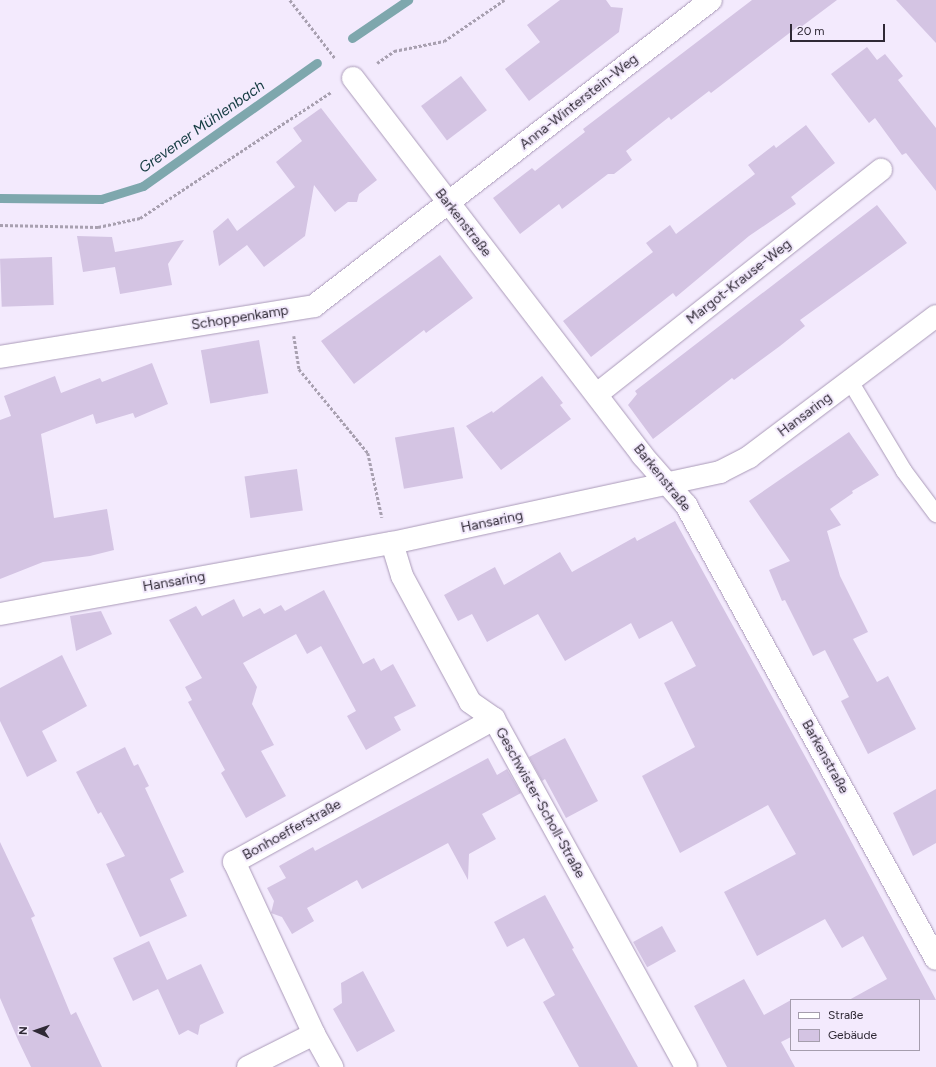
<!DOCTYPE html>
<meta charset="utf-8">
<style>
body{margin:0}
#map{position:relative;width:936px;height:1067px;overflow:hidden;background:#f3eafd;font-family:Figtree,sans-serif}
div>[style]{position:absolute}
.stream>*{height:9px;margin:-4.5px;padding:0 4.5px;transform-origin:4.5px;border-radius:4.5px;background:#7ea7ad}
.building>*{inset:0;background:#d4c4e3;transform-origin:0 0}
.path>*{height:2.5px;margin-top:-1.25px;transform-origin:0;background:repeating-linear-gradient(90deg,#a8a0b0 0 3px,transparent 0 5px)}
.roads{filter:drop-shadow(0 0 1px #aa9ab8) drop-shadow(0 0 1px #aa9ab8)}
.lane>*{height:16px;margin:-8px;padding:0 8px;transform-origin:8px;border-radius:8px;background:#fff}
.street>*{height:22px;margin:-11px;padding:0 11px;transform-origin:11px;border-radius:11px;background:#fff}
span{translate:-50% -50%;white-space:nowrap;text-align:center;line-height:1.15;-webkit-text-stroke:4px #f3eafd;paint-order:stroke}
.street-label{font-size:14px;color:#2f2935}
.water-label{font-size:15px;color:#143b41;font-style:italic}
.legend{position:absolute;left:790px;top:999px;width:130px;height:52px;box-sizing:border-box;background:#f3eafd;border:1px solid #a59dad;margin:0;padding:5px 7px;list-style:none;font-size:12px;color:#2f2935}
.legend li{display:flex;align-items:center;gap:8px;height:20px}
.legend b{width:20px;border:1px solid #a59dad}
.north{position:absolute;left:16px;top:1011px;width:40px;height:40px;-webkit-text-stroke:3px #f3eafd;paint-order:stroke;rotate:272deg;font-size:11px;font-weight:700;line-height:16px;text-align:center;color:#2f2935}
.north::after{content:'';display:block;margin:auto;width:14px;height:18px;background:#2f2935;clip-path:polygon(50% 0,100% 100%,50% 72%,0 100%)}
.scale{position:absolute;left:790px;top:24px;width:95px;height:18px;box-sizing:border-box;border:2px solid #2f2935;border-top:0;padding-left:5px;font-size:12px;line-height:14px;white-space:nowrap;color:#2f2935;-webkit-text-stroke:3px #f3eafd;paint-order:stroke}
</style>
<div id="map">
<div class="stream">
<div style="left:352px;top:38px;width:68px;rotate:-34.2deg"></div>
<div style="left:0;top:198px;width:101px;rotate:0.6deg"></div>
<div style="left:101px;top:199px;width:44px;rotate:-17.2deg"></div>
<div style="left:143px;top:186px;width:213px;rotate:-35.3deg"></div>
</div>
<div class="building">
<div style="clip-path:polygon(560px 0,606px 0,611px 7px,623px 8px,619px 32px,529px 101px,505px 69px,540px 42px,527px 25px)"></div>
<div style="clip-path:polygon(752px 0,837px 0,797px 30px,796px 28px,711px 93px,709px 91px,671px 120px,669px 117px,626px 151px,632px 160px,614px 174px,608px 174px,562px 209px,559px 204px,520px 234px,493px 198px,532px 168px,535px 171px,585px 132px,583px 129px)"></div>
<div style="clip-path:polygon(896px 0,936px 0,936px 43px)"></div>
<div style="clip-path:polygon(867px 47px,877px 60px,885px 54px,903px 76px,898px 80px,936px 128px,936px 191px,906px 153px,902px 155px,875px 118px,869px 123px,831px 74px)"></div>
<div style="left:461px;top:76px;width:43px;height:50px;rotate:53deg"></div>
<div style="clip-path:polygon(321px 108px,377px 180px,359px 194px,357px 202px,348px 202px,335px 212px,314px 185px,305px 236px,264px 267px,247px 245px,219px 266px,213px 231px,228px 218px,237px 231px,295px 187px,276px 162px,302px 141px,293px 128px)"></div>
<div style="clip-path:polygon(806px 125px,835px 163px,791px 197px,796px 204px,749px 236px,676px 297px,673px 293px,591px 357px,563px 321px,653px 252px,646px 243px,670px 225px,676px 234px,755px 174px,748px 165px,774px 145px,776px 148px)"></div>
<div style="clip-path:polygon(877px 205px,907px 243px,800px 320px,805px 326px,780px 346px,734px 380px,732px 378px,653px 439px,628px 405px,637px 394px,635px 391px)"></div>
<div style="clip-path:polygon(77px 236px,112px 237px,115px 252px,184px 240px,168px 264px,172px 285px,120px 294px,115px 267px,83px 272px)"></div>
<div style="clip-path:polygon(440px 255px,473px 298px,426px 333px,424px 330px,354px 384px,321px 341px)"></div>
<div style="left:52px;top:257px;width:48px;height:52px;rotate:88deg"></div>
<div style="left:259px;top:340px;width:54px;height:59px;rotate:80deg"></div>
<div style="clip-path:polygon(152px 363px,168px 404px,135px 418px,133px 413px,96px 424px,93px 414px,41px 434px,54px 518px,107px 509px,114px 550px,90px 556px,43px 562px,0 579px,0 420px,11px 416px,4px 396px,55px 376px,61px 393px,100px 378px,102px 382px)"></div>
<div style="clip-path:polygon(542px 376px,563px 403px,560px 405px,571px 419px,501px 470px,466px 426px,492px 411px,493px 413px)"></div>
<div style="left:454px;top:427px;width:52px;height:60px;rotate:80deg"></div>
<div style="clip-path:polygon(849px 432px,879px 475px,852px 491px,853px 493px,830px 509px,841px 525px,827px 531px,840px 576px,868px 632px,853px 639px,877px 682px,888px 676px,916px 729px,868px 754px,841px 701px,849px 697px,825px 650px,813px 656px,785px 600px,782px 601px,769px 570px,790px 561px,749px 501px)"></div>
<div style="left:297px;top:469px;width:42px;height:53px;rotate:82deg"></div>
<div style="clip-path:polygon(675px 521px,822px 787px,936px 1000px,849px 1000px,887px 979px,863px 936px,842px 948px,825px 919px,757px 956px,724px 892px,796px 854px,768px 805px,680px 853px,642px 776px,695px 747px,664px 683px,696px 666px,672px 621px,639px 639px,631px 623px,565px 661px,538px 614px,487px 642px,472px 614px,458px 621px,444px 595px,495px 567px,504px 585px,560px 552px,572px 572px,635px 537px,637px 541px)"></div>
<div style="clip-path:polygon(324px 590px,363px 664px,374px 658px,381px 671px,393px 664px,416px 706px,394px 717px,401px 730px,366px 750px,347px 716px,356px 711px,321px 646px,307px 654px,296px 634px,243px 663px,257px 687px,252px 704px,274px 745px,261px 751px,286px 796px,246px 818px,221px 773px,225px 770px,188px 702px,192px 700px,185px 687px,202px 678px,169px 620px,196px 606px,202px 616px,234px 599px,243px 617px,260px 608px,264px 614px,281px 605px,285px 611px)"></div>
<div style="clip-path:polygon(101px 611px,112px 634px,76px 651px,70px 616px)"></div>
<div style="clip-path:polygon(62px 655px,87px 706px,42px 731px,57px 761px,27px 777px,0 721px,0 688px)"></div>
<div style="clip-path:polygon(565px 738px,598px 801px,566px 818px,545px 779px,542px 781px,529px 757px)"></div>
<div style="clip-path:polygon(125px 747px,134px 766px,138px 764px,149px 786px,145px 788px,184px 872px,170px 879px,187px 916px,140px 937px,106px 864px,125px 856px,101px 812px,98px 814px,76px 772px)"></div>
<div style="clip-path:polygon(488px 758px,497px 775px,507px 769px,521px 793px,482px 814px,496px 839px,469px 854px,468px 880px,448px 843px,362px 889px,357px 880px,307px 908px,314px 921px,292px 934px,282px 917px,271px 913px,274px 901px,267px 888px,286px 878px,279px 866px,313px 847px,315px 851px)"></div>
<div style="clip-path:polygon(936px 789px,936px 843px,913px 856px,893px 813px)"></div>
<div style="clip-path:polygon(0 842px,35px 916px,31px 918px,71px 1015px,76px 1012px,102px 1067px,31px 1067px,18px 1040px,0 998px)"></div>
<div style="clip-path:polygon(545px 895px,574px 948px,572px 949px,638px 1067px,579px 1067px,543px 1002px,555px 995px,524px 938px,507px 947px,494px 922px)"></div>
<div style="left:662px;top:926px;width:29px;height:33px;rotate:61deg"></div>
<div style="clip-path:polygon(149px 941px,167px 980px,201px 964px,224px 1013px,200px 1025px,198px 1035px,188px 1030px,179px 1035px,158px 989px,133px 1001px,113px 958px)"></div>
<div style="clip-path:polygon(363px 971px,395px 1031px,357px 1052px,333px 1009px,342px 1003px,341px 983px)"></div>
<div style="clip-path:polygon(744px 979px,764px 1015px,791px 1000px,791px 1037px,781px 1042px,795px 1067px,727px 1067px,694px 1006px)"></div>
</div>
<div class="path">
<div style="left:290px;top:0;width:73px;rotate:52.2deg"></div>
<div style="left:377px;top:63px;width:21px;rotate:-35deg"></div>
<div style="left:394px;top:51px;width:51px;rotate:-11.3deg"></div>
<div style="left:444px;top:41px;width:73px;rotate:-34.3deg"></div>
<div style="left:0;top:225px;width:98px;rotate:1.2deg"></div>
<div style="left:98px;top:227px;width:43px;rotate:-12.1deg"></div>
<div style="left:140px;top:218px;width:229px;rotate:-33.4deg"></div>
<div style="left:294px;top:336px;width:33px;rotate:81deg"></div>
<div style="left:299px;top:369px;width:109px;rotate:50.6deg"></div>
<div style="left:368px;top:453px;width:66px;rotate:77.7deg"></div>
</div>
<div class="roads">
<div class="lane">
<div style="left:850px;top:381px;width:105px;rotate:59deg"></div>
<div style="left:904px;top:471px;width:54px;rotate:53.3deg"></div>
</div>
<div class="street">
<div style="left:353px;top:78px;width:475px;rotate:52.5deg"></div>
<div style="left:642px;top:455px;width:67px;rotate:48.7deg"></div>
<div style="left:686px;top:505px;width:518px;rotate:61.16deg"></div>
<div style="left:0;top:357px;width:318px;rotate:-9.2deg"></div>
<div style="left:314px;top:306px;width:501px;rotate:-37.62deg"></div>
<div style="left:597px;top:394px;width:362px;rotate:-38.3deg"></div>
<div style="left:392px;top:543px;width:34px;rotate:73deg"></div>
<div style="left:402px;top:576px;width:143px;rotate:61.6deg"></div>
<div style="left:470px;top:702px;width:29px;rotate:35deg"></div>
<div style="left:494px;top:719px;width:397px;rotate:61.1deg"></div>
<div style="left:0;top:614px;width:398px;rotate:-10.3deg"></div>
<div style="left:392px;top:543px;width:336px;rotate:-12.2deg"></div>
<div style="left:720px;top:472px;width:33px;rotate:-27deg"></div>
<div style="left:749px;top:457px;width:234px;rotate:-37deg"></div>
<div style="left:314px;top:1034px;width:190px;rotate:-114.9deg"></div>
<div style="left:234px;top:862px;width:297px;rotate:-28.8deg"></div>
<div style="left:248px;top:1067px;width:74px;rotate:-26.6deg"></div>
<div style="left:314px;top:1034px;width:38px;rotate:61deg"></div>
</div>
</div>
<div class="street-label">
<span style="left:579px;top:102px;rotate:-38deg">Anna-Winterstein-Weg</span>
<span style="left:463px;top:223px;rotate:52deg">Barkenstraße</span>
<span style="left:739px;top:282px;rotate:-38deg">Margot-Krause-Weg</span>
<span style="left:240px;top:318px;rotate:-9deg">Schoppenkamp</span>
<span style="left:805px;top:415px;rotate:-37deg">Hansaring</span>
<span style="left:662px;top:478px;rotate:51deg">Barkenstraße</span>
<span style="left:492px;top:522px;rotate:-12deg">Hansaring</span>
<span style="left:174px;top:582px;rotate:-10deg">Hansaring</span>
<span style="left:825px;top:757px;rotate:61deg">Barkenstraße</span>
<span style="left:540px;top:803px;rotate:61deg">Geschwister-Scholl-Straße</span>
<span style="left:292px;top:830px;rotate:-29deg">Bonhoefferstraße</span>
</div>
<div class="water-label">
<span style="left:202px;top:127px;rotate:-35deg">Grevener Mühlenbach</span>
</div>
<ul class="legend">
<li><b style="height:5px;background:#fff"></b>Straße</li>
<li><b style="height:11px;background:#d4c4e3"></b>Gebäude</li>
</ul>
<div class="north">N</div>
<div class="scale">20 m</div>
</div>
